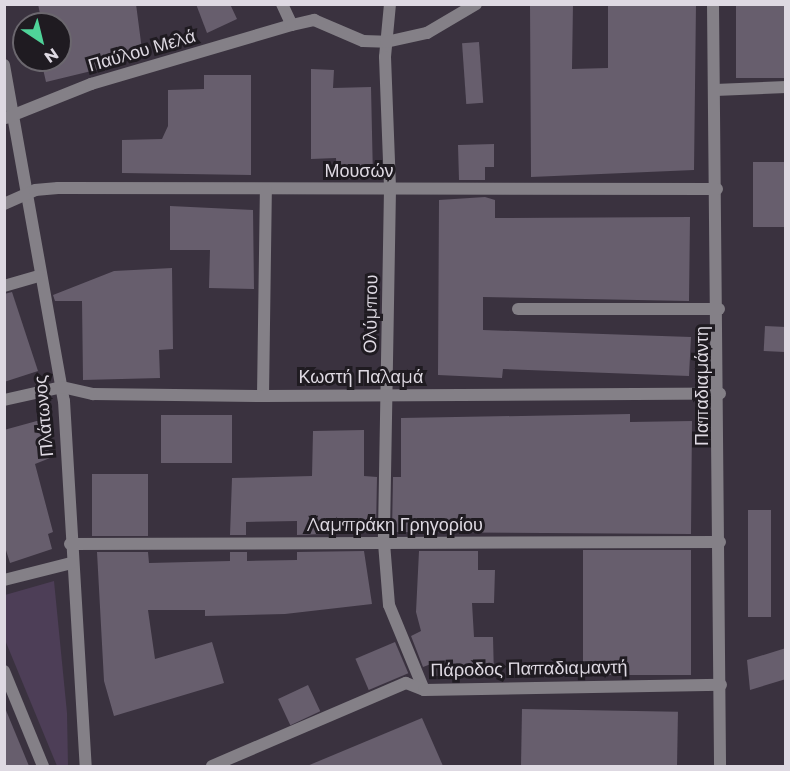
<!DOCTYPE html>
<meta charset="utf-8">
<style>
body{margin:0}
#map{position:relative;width:790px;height:771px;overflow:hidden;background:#3a323f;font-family:Montserrat,sans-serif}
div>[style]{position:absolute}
.green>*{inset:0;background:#4d3e57}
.building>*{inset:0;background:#675e6d;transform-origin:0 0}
.service>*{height:12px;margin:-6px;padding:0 6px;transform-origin:6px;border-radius:6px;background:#848087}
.minor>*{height:12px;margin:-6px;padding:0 6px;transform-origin:6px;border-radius:6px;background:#848087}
span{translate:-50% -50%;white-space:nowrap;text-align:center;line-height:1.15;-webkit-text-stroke:6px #1f1b21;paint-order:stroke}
.street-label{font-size:18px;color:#ded9e2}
.frame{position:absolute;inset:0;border:6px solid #ded9e2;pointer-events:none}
.north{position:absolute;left:12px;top:12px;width:60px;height:60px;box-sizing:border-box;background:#1f1b21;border:2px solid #6b676e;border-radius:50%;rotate:145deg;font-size:16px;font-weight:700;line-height:24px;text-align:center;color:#ded9e2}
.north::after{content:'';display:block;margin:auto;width:21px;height:27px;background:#4fd399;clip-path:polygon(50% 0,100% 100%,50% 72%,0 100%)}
</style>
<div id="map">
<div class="green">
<div style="clip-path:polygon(54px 581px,67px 713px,68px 766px,57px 766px,5px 640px,5px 595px)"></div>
</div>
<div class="building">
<div style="clip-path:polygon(38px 4px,136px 4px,142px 50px,103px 56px,108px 67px,46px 82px,41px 60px,60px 60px,60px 24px,42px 24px)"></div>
<div style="clip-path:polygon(196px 4px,230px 4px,237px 19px,207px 33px)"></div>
<div style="clip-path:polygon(530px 4px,573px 4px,572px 69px,608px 68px,608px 4px,696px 4px,694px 170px,531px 177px)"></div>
<div style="left:736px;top:4px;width:50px;height:74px"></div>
<div style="left:479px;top:42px;width:61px;height:17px;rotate:86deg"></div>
<div style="clip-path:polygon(311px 69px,334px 70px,333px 88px,371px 87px,373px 178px,337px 179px,336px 158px,311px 159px)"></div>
<div style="clip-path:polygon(204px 75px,251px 75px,251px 175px,122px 173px,122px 140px,162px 139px,168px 126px,168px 90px,204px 89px)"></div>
<div style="clip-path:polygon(494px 144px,494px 167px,485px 167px,485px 180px,459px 180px,458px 145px)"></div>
<div style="left:786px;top:162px;width:65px;height:33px;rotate:90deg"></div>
<div style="clip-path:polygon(485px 197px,495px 200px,495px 218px,690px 217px,689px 301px,483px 297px,483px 330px,691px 337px,689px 376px,503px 369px,502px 378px,438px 375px,439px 200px)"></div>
<div style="clip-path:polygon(170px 206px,253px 210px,254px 289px,209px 288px,210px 250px,170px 250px)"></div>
<div style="clip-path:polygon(172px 268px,173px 349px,159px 350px,160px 378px,83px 380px,82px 301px,55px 301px,53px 295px,114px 271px)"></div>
<div style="clip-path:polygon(12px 292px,38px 371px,4px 382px,4px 294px)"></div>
<div style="left:765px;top:326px;width:21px;height:25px;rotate:3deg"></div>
<div style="clip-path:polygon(630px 414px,630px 422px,692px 421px,691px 534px,392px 532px,393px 477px,401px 477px,401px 418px)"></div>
<div style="left:161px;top:415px;width:71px;height:48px"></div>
<div style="clip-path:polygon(44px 419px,50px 458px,35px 464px,53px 532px,48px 534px,52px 549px,10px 563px,4px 544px,4px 430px)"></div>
<div style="clip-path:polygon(364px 430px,364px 476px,377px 477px,376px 532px,297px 535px,297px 521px,246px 522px,246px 535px,230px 535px,232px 478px,312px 476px,313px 431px)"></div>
<div style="left:148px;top:474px;width:62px;height:56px;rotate:90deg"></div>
<div style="left:748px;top:510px;width:23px;height:107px"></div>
<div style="left:691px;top:550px;width:125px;height:108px;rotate:90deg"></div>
<div style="clip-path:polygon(364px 551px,372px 604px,285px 614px,205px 616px,205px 610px,148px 610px,155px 659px,212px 642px,224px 683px,114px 716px,104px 681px,97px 552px,148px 552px,149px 563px,230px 561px,230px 552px,247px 552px,247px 561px,297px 560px,297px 552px)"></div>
<div style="clip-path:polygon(419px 551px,478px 551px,478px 570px,495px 570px,494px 603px,472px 603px,474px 637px,493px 637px,494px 676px,435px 676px,431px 664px,423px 667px,411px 636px,421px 631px,416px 612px)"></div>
<div style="left:395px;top:642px;width:34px;height:43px;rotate:67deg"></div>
<div style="clip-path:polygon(786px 648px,786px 679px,750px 690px,747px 660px)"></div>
<div style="left:308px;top:685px;width:29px;height:33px;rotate:65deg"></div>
<div style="clip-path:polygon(5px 708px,29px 766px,4px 766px)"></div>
<div style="left:522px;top:709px;width:156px;height:57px;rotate:1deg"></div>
<div style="clip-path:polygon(422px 718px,443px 766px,307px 766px)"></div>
</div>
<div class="service">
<div style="left:715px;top:90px;width:71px;rotate:-2.4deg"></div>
</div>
<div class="minor">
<div style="left:282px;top:4px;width:23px;rotate:65deg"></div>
<div style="left:390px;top:4px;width:53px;rotate:95.4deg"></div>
<div style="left:385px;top:57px;width:132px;rotate:87.8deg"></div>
<div style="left:390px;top:189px;width:354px;rotate:91deg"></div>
<div style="left:384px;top:543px;width:62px;rotate:85.4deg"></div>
<div style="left:389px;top:605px;width:92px;rotate:67.6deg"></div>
<div style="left:713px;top:4px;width:762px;rotate:89.47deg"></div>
<div style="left:4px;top:65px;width:341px;rotate:79.9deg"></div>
<div style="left:64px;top:401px;width:366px;rotate:86.6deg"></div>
<div style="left:6px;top:118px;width:92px;rotate:-21.8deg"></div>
<div style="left:91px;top:84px;width:209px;rotate:-16.4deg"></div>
<div style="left:292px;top:25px;width:23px;rotate:-13deg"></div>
<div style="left:314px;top:20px;width:53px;rotate:23.2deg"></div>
<div style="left:363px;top:41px;width:23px;rotate:2deg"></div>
<div style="left:386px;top:42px;width:42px;rotate:-12.4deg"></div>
<div style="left:427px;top:33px;width:57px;rotate:-30.6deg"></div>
<div style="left:4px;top:204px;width:34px;rotate:-24deg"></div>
<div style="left:35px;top:190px;width:23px;rotate:-5deg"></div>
<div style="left:58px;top:188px;width:659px;rotate:0.09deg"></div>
<div style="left:4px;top:286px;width:36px;rotate:-16deg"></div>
<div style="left:518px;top:309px;width:201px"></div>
<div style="left:263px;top:396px;width:206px;rotate:-89.2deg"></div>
<div style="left:4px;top:400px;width:59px;rotate:-12.6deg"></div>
<div style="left:62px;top:387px;width:32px;rotate:13deg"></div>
<div style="left:93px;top:394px;width:170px;rotate:0.7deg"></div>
<div style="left:263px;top:396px;width:457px;rotate:-0.3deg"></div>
<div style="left:70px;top:544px;width:650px;rotate:-0.18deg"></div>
<div style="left:4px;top:580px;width:69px;rotate:-14.2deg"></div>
<div style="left:4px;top:671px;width:103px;rotate:67.7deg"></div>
<div style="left:212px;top:766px;width:211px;rotate:-23.2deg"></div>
<div style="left:406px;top:683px;width:19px;rotate:21deg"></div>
<div style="left:424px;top:690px;width:297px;rotate:-1deg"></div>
</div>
<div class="street-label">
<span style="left:142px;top:51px;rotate:-16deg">Παύλου Μελά</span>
<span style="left:359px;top:171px">Μουσών</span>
<span style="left:371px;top:314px;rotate:-89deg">Ολύμπου</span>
<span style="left:361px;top:377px">Κωστή Παλαμά</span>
<span style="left:702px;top:386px;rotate:-90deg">Παπαδιαμάντη</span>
<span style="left:44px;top:416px;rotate:-95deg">Πλάτωνος</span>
<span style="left:395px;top:525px">Λαμπράκη Γρηγορίου</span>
<span style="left:529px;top:669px;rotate:-1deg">Πάροδος Παπαδιαμαντή</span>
</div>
<div class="frame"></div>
<div class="north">N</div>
</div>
